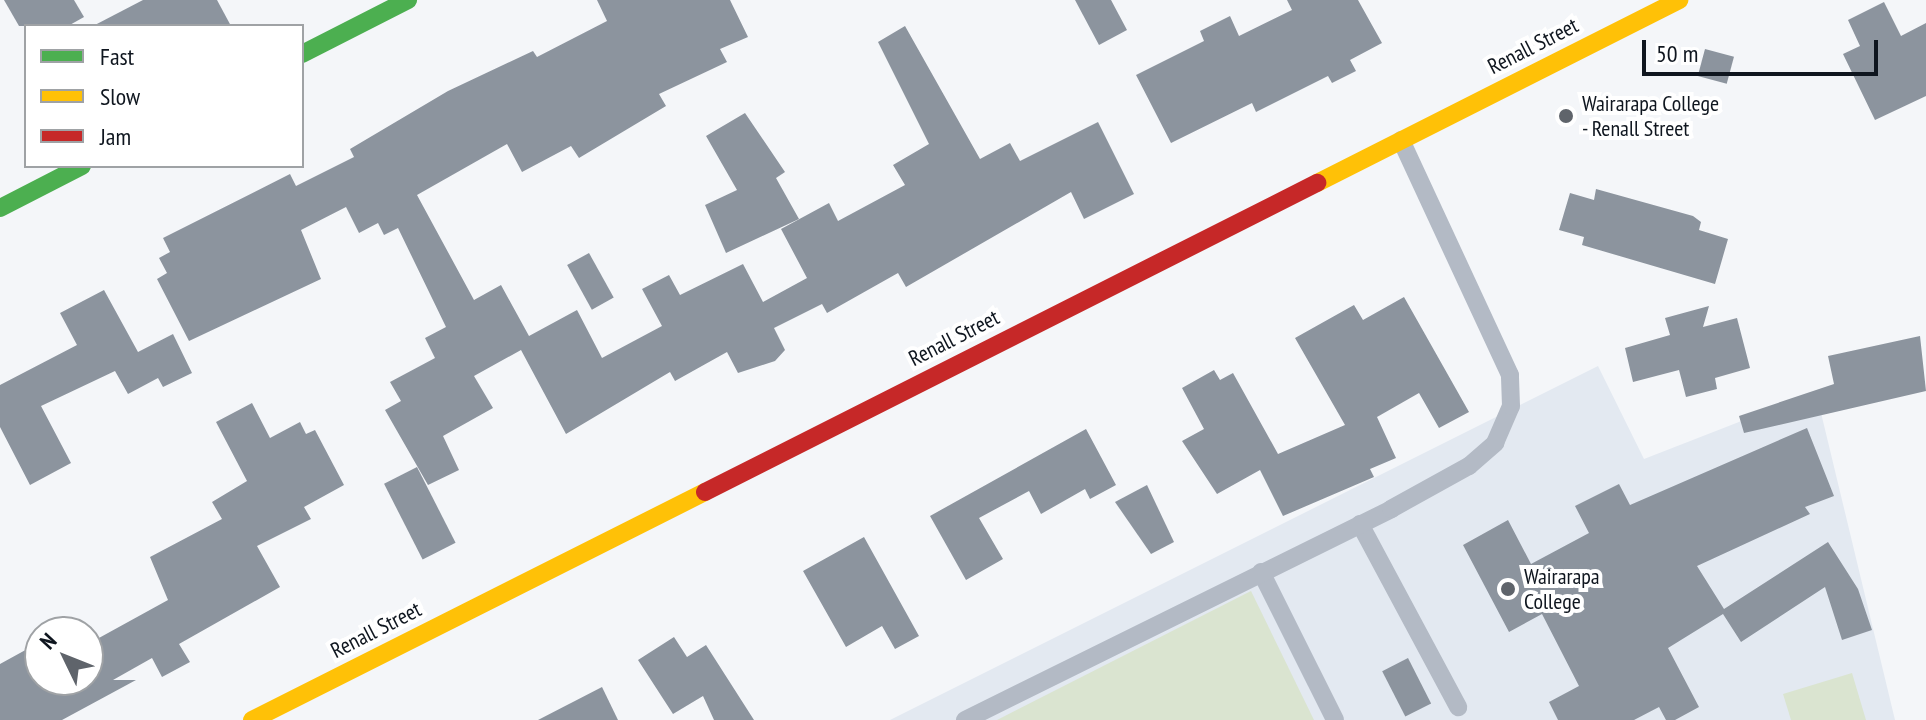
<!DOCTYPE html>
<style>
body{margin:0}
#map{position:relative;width:1926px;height:720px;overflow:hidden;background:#f4f6f9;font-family:"PT Sans Narrow",sans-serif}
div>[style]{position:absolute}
.built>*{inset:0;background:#e3e9f1}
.green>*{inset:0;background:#dae4d0}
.building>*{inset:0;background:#8c949e;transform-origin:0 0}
.lane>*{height:18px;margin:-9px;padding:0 9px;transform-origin:9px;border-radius:9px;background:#b3bac5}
.fast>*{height:18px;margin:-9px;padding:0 9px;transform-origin:9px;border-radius:9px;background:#4caf50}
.slow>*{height:18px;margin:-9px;padding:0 9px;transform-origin:9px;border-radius:9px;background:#ffc107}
.jam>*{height:18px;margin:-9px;padding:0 9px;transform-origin:9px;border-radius:9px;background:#c62828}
.dots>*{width:22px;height:22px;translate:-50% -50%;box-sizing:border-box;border:4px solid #fff;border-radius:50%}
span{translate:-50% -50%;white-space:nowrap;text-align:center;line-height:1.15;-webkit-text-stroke:8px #fff;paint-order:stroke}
.street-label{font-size:22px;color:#0f161f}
.poi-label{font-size:22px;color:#0f161f}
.left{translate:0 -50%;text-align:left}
.legend{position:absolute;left:24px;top:24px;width:280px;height:144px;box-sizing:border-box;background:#fff;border:2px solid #9fa2a5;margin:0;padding:10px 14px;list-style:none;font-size:24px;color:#0f161f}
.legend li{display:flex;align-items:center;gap:16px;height:40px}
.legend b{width:40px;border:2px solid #9fa2a5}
.north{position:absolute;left:24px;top:616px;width:80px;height:80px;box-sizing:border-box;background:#fff;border:2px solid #9fa2a5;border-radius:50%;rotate:313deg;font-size:22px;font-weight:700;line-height:32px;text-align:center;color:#0f161f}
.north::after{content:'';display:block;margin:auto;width:28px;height:36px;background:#5f646b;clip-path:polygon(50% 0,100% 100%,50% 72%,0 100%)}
.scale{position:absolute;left:1642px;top:40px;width:236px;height:36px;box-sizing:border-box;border:4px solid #0f161f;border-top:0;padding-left:10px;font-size:24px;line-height:28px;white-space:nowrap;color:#0f161f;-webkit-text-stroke:6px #fff;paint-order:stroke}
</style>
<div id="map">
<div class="built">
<div style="clip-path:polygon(1598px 366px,1644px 459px,1816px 392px,1895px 720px,890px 720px)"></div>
</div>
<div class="green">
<div style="clip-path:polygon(1251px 591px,1314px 720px,997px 720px)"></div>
<div style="clip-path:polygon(1852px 673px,1866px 720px,1791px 720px,1783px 694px)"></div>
</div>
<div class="building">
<div style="clip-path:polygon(4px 0,74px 0,84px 17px,68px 26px,19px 26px)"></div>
<div style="clip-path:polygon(143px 0,217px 0,231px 26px,93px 26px)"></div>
<div style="clip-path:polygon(597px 0,730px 0,748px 37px,720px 49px,727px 62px,659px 94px,666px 106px,579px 158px,571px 146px,522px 172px,507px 144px,417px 195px,474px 300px,501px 285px,529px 336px,577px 310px,602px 358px,662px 326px,642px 289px,669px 275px,680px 295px,743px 264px,763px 302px,807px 278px,781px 229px,829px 203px,838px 221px,905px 185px,893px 165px,929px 144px,878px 42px,905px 26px,980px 159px,1010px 143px,1020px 161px,1098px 122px,1134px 194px,1084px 219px,1071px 192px,906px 287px,898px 273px,827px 313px,822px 304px,774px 328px,785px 350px,775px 361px,738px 373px,727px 352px,675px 381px,670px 372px,566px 434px,521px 350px,474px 376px,493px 408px,443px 436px,459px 470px,428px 485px,385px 410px,401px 401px,390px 382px,435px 358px,425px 338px,446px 327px,398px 228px,384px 235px,378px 223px,359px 233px,346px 207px,301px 230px,321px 279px,189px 341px,157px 279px,167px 273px,159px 258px,170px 252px,163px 238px,290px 174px,296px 186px,354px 157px,350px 149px,448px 91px,533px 51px,537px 57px,607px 21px)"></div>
<div style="clip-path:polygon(1075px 0,1111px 0,1127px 30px,1099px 45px)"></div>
<div style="clip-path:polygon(1287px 0,1358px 0,1382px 43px,1350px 60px,1356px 71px,1332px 83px,1328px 76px,1256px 112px,1252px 103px,1171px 143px,1136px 75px,1204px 41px,1200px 31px,1230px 16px,1239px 36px,1292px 10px)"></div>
<div style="clip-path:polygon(1884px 2px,1901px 36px,1926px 23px,1926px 96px,1875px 120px,1843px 54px,1860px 46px,1848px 20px)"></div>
<div style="left:1705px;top:49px;width:30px;height:28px;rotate:15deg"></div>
<div style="clip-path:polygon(745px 113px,785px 172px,776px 178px,799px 219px,726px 253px,705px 205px,737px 190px,706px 136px)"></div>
<div style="clip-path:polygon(1596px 189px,1693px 216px,1701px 222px,1699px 230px,1728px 239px,1715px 284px,1582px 245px,1584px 237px,1559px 230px,1570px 193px,1594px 200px)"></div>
<div style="left:589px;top:253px;width:51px;height:25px;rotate:61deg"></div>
<div style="clip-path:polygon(104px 290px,138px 352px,173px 334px,192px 373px,163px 387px,158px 378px,128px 394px,115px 371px,41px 406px,71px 463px,30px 485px,0 427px,0 385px,77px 345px,60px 313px)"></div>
<div style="clip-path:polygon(1404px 297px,1469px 412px,1439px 428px,1419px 393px,1377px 417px,1396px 458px,1370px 469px,1374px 477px,1283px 516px,1260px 470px,1217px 494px,1182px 441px,1204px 429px,1182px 388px,1214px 370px,1220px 380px,1233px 373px,1278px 454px,1345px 425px,1295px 338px,1354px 305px,1363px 320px)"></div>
<div style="clip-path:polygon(1709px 306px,1703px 327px,1737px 318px,1750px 368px,1715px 378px,1717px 389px,1686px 397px,1679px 370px,1633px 382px,1625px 348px,1670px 335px,1665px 318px)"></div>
<div style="clip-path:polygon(1920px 336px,1926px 391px,1744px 433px,1739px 416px,1834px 384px,1828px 356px)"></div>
<div style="clip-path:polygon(252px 403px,270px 438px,300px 422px,306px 434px,315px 430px,344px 485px,304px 507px,311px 519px,257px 546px,280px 587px,179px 644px,190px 662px,162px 677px,152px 658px,113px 680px,136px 680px,62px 720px,0 720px,0 664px,40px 642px,40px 680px,88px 680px,88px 644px,168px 600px,150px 557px,222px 519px,212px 502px,247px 481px,216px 422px)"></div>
<div style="clip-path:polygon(1807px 428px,1834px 496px,1805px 507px,1810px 514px,1697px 566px,1724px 609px,1828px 542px,1858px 589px,1872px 630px,1842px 640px,1825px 587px,1741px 642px,1723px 614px,1668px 648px,1699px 707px,1675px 720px,1666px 720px,1659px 707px,1634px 720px,1558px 720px,1549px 702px,1579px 686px,1542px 614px,1509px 632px,1463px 545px,1508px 520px,1531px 564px,1589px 533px,1575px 506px,1619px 484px,1630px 505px)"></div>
<div style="clip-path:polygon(1086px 429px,1116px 485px,1090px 499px,1085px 489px,1041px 514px,1029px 491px,979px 518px,1003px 559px,966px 580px,930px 516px)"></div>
<div style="left:417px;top:467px;width:85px;height:37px;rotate:63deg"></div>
<div style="clip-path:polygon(1147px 485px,1174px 542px,1151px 554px,1115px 502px)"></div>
<div style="clip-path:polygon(864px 537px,919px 636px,895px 649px,882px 626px,846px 647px,803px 571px)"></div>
<div style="clip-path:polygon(674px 637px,687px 657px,706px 645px,754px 720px,714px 720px,703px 696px,673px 714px,638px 660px)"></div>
<div style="left:1408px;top:658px;width:51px;height:29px;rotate:63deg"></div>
<div style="clip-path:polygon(602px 687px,618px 720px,538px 720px)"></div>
</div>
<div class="lane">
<div style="left:1360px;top:524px;width:208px;rotate:61.8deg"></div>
<div style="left:1261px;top:572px;width:165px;rotate:63.4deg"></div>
<div style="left:965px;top:720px;width:475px;rotate:-26.3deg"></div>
<div style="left:1391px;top:509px;width:89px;rotate:-28.9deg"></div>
<div style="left:1469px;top:466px;width:35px;rotate:-41deg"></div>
<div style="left:1495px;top:443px;width:40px;rotate:-66.6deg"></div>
<div style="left:1511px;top:406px;width:31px;rotate:-92deg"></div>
<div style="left:1510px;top:375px;width:259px;rotate:-114.9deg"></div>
</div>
<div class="fast">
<div style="left:302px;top:54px;width:119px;rotate:-27deg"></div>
<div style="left:0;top:208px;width:92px;rotate:-27.1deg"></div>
</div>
<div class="slow">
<div style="left:1317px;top:183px;width:406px;rotate:-26.8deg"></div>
<div style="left:252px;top:720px;width:507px;rotate:-26.72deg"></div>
</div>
<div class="jam">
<div style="left:705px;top:492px;width:686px;rotate:-26.79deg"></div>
</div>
<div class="dots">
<div style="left:1566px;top:116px;background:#5f646b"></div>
<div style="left:1508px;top:589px;background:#5f646b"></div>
</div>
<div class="street-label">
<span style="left:1533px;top:46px;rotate:-27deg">Renall Street</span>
<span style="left:954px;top:338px;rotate:-27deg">Renall Street</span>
<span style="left:376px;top:630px;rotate:-27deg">Renall Street</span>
</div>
<div class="poi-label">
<span class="left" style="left:1582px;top:116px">Wairarapa College<br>- Renall Street</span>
<span class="left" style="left:1524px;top:589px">Wairarapa<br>College</span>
</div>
<ul class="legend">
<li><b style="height:10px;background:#4caf50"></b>Fast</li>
<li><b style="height:10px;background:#ffc107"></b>Slow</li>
<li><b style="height:10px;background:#c62828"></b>Jam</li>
</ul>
<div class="north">N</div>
<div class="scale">50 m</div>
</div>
